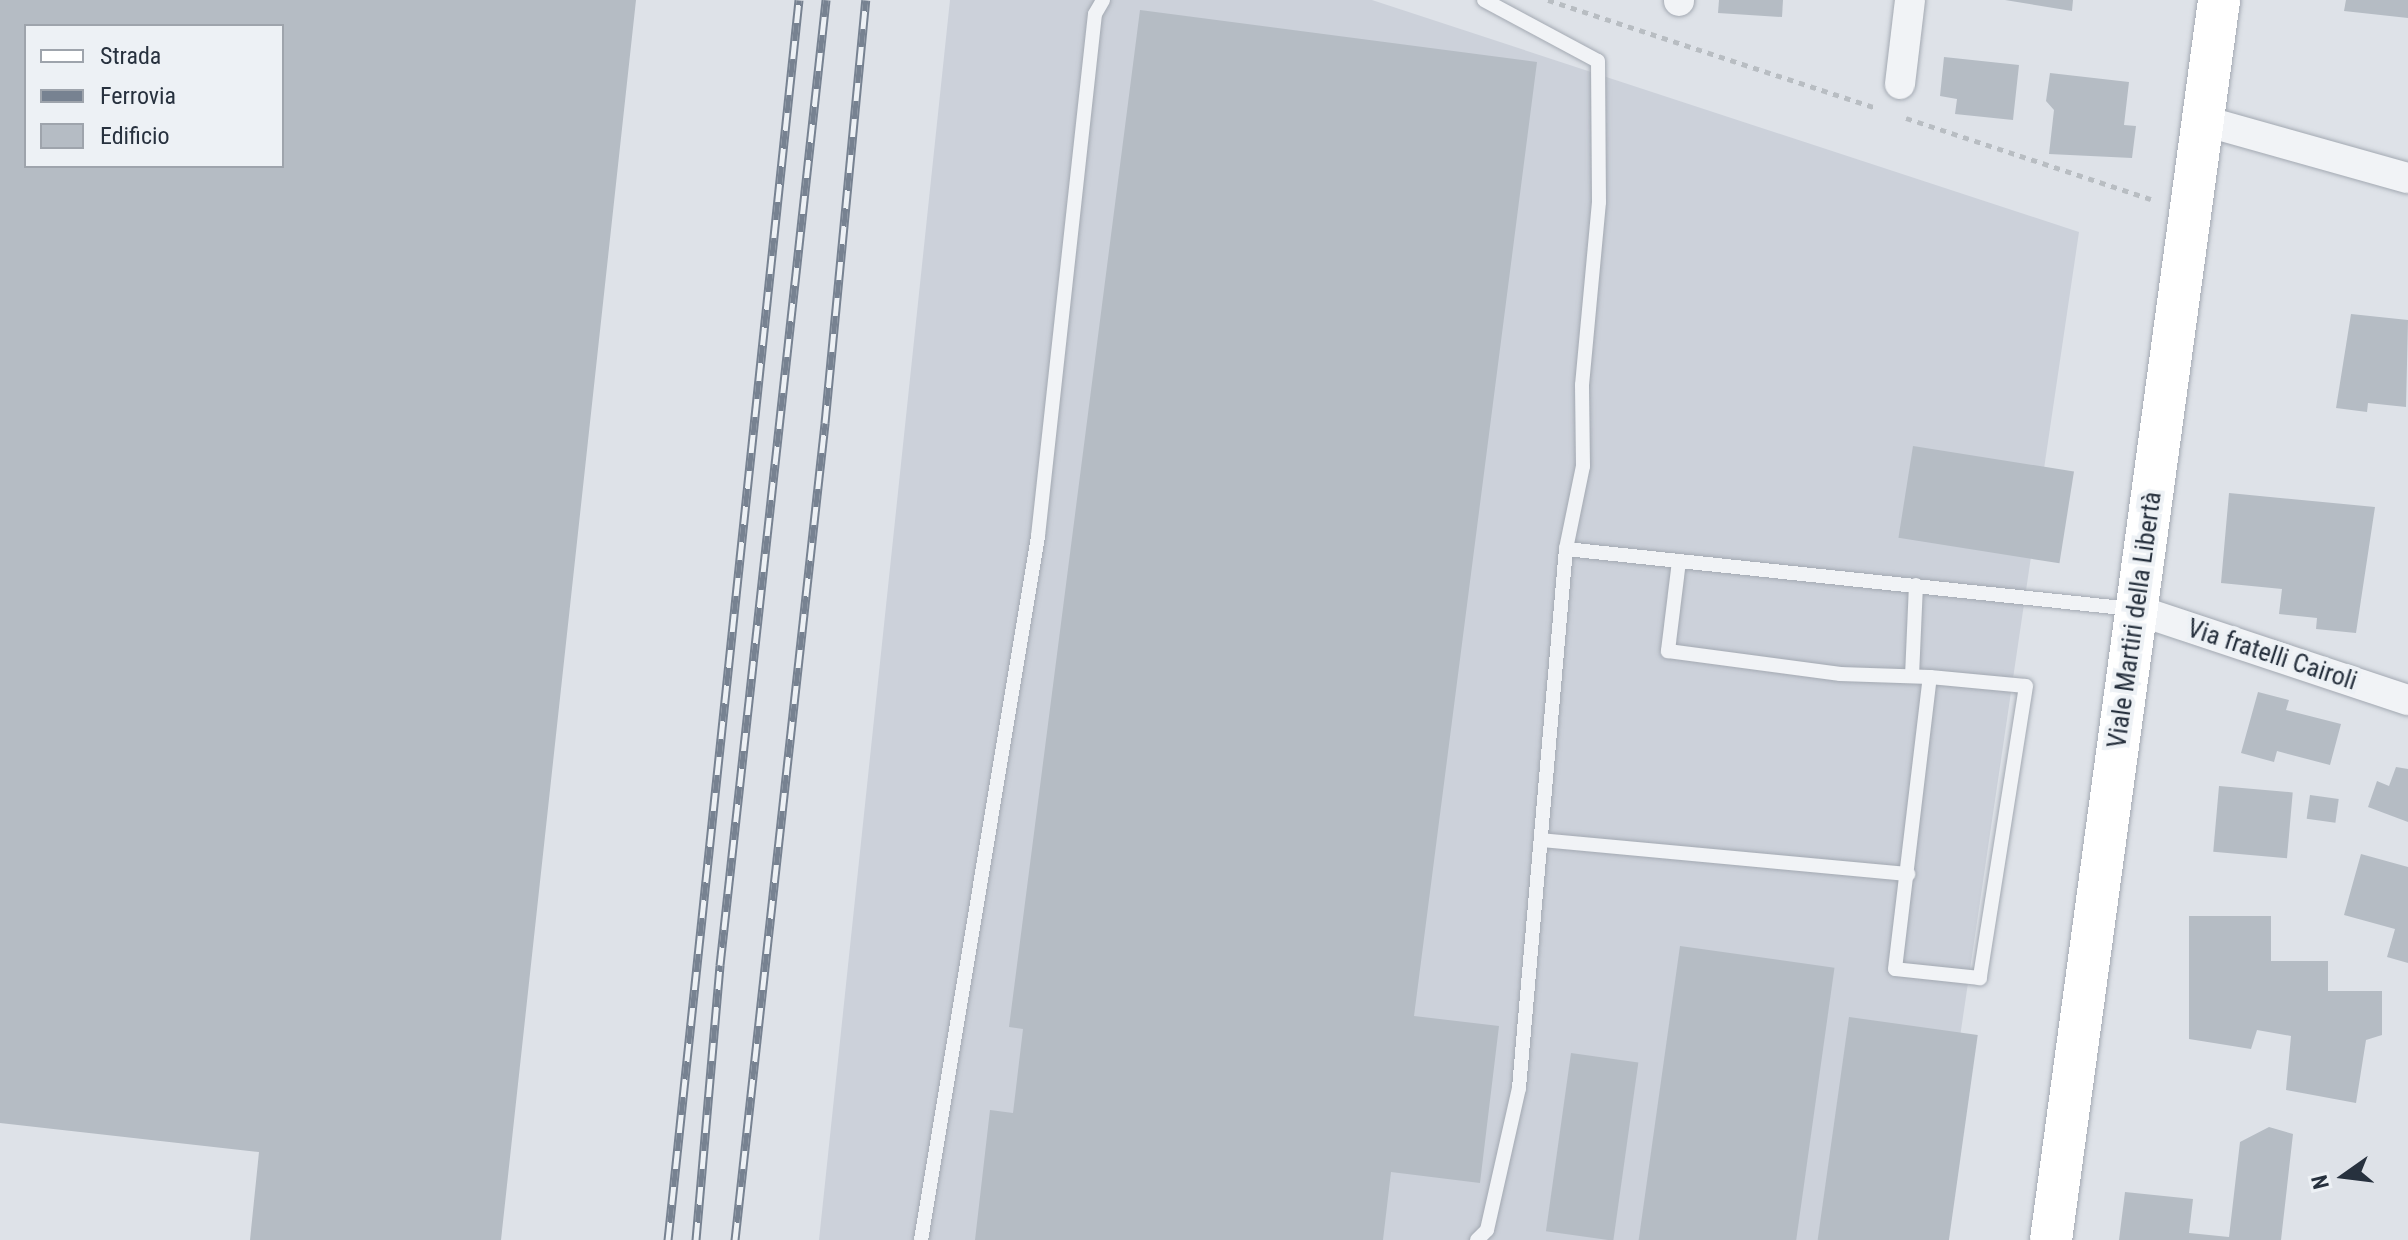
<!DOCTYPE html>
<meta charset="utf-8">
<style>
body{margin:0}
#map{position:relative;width:2408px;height:1240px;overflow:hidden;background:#dee2e8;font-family:"Roboto Condensed",sans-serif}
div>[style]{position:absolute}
.built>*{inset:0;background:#ccd1da}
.building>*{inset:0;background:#b5bcc4;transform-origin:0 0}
.path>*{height:5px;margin-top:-2.5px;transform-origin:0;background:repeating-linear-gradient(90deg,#b8bdc2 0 6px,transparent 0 12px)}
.roads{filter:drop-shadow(0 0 2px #a3a9b2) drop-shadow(0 0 2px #a3a9b2)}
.lane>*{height:14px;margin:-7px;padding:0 7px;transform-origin:7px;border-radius:7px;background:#f1f3f6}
.street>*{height:30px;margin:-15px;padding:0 15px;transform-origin:15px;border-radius:15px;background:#f1f3f6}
.secondary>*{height:42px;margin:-21px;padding:0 21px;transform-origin:21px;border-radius:21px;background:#fff}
.rail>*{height:9px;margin-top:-4.5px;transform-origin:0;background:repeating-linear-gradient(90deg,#edf1f5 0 18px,#778291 0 36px);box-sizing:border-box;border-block:2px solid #778291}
span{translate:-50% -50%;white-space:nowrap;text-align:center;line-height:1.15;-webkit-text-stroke:8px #edf1f5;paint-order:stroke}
.street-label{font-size:26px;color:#27313e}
.legend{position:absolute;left:24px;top:24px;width:260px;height:144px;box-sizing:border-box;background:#edf1f5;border:2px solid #9ea4ac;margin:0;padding:10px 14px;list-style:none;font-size:24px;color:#27313e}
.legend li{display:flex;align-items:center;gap:16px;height:40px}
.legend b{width:40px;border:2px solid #9ea4ac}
.north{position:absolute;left:2304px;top:1136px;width:80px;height:80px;-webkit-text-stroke:6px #edf1f5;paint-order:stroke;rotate:256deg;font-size:22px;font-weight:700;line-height:32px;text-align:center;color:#27313e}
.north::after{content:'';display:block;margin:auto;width:28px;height:36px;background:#27313e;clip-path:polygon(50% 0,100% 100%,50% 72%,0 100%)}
</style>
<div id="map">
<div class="built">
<div style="clip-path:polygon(950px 0,1372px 0,2079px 232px,1930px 1240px,819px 1240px)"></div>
</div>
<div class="building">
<div style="clip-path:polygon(evenodd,0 0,636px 0,501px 1240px,250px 1240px,259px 1152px,0 1123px,0 0,26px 26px,282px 26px,282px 166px,26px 166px,26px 26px)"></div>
<div style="clip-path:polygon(1719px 0,1783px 0,1782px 17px,1718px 13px)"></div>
<div style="clip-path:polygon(2005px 0,2073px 0,2072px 11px)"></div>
<div style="clip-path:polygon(2346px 0,2408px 0,2408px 18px,2344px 11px)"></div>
<div style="clip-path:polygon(1140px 10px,1537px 62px,1414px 1016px,1499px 1026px,1480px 1183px,1391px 1172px,1383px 1240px,975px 1240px,990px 1110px,1013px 1113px,1023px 1029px,1009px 1027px)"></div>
<div style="clip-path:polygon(1944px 57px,2019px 65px,2013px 120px,1955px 114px,1957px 99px,1940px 96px)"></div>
<div style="clip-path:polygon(2050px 73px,2129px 82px,2124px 125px,2136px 126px,2132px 158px,2049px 154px,2054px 110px,2046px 101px)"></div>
<div style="clip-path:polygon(2351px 314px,2408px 320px,2406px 407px,2368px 403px,2367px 412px,2336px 408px)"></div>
<div style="left:1913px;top:446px;width:163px;height:93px;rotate:9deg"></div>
<div style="clip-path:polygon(2229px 493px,2375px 507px,2356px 633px,2316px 629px,2317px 618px,2279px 614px,2282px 589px,2221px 583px)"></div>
<div style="clip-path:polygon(2258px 692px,2289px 700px,2286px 710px,2341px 724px,2330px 765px,2277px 751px,2274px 762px,2241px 753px)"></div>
<div style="clip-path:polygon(2396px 767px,2408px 769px,2408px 822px,2368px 807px,2377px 781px,2389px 786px)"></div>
<div style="left:2219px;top:786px;width:74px;height:66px;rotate:5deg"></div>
<div style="left:2310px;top:795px;width:29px;height:24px;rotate:8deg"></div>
<div style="clip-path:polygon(2361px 854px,2408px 867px,2408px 963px,2387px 957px,2395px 929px,2344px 915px)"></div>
<div style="clip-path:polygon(2189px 916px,2271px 916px,2271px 961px,2328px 961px,2328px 991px,2382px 991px,2382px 1035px,2366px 1040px,2356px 1103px,2286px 1090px,2291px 1036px,2257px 1030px,2251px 1049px,2189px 1039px)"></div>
<div style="left:1680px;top:946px;width:156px;height:297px;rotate:8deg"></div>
<div style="left:1849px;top:1017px;width:130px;height:225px;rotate:8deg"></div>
<div style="left:1571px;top:1053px;width:68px;height:180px;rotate:8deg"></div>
<div style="clip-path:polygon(2269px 1127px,2293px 1134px,2281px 1240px,2119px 1240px,2125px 1192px,2193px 1199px,2189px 1233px,2229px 1237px,2240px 1142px)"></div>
</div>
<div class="path">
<div style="left:1548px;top:0;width:343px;rotate:18.2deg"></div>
<div style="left:1906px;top:118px;width:258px;rotate:18.3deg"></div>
</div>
<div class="roads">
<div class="lane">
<div style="left:1484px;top:0;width:129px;rotate:28.2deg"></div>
<div style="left:1598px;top:61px;width:141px;rotate:89.6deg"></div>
<div style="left:1599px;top:202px;width:184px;rotate:95.3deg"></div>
<div style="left:1582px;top:385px;width:81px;rotate:89.3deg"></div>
<div style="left:1583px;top:466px;width:85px;rotate:101.6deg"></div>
<div style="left:1566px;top:549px;width:569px;rotate:6.05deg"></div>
<div style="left:1679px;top:561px;width:91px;rotate:97deg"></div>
<div style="left:1668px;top:651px;width:174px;rotate:7.6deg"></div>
<div style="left:1840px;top:674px;width:90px;rotate:1.9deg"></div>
<div style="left:1930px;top:677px;width:96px;rotate:5.4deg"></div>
<div style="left:2026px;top:686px;width:296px;rotate:99deg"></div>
<div style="left:1980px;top:978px;width:85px;rotate:-174deg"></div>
<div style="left:1895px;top:969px;width:294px;rotate:-83.2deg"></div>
<div style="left:1912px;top:676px;width:91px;rotate:-87.5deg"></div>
<div style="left:1541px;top:840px;width:369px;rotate:5.3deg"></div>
<div style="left:921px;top:1240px;width:714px;rotate:-80.56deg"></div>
<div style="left:1038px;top:536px;width:525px;rotate:-83.77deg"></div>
<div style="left:1095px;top:14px;width:16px;rotate:-60deg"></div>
<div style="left:1477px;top:1240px;width:14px;rotate:-45deg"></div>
<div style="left:1487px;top:1230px;width:146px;rotate:-77.3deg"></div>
<div style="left:1519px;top:1088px;width:541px;rotate:-85.02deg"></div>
</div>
<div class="street">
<div style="left:1679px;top:1px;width:1px;rotate:-90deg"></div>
<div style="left:1900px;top:84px;width:85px;rotate:-83.2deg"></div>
<div style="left:2201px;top:120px;width:215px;rotate:15.7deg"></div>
<div style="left:2137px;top:610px;width:286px;rotate:18.4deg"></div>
</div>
<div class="secondary">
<div style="left:2051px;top:1240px;width:1251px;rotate:-82.28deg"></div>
</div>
</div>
<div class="rail">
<div style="left:668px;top:1240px;width:1247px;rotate:-83.97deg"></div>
<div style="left:696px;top:1240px;width:276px;rotate:-85deg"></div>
<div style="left:720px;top:965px;width:971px;rotate:-83.73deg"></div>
<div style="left:735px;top:1240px;width:822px;rotate:-83.71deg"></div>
<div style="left:825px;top:423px;width:425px;rotate:-84.5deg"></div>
</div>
<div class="street-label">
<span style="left:2135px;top:620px;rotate:-82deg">Viale Martiri della Libertà</span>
<span style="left:2272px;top:655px;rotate:18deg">Via fratelli Cairoli</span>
</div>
<ul class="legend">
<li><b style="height:10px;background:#fff"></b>Strada</li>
<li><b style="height:10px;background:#778291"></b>Ferrovia</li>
<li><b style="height:22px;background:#b5bcc4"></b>Edificio</li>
</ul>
<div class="north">N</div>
</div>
